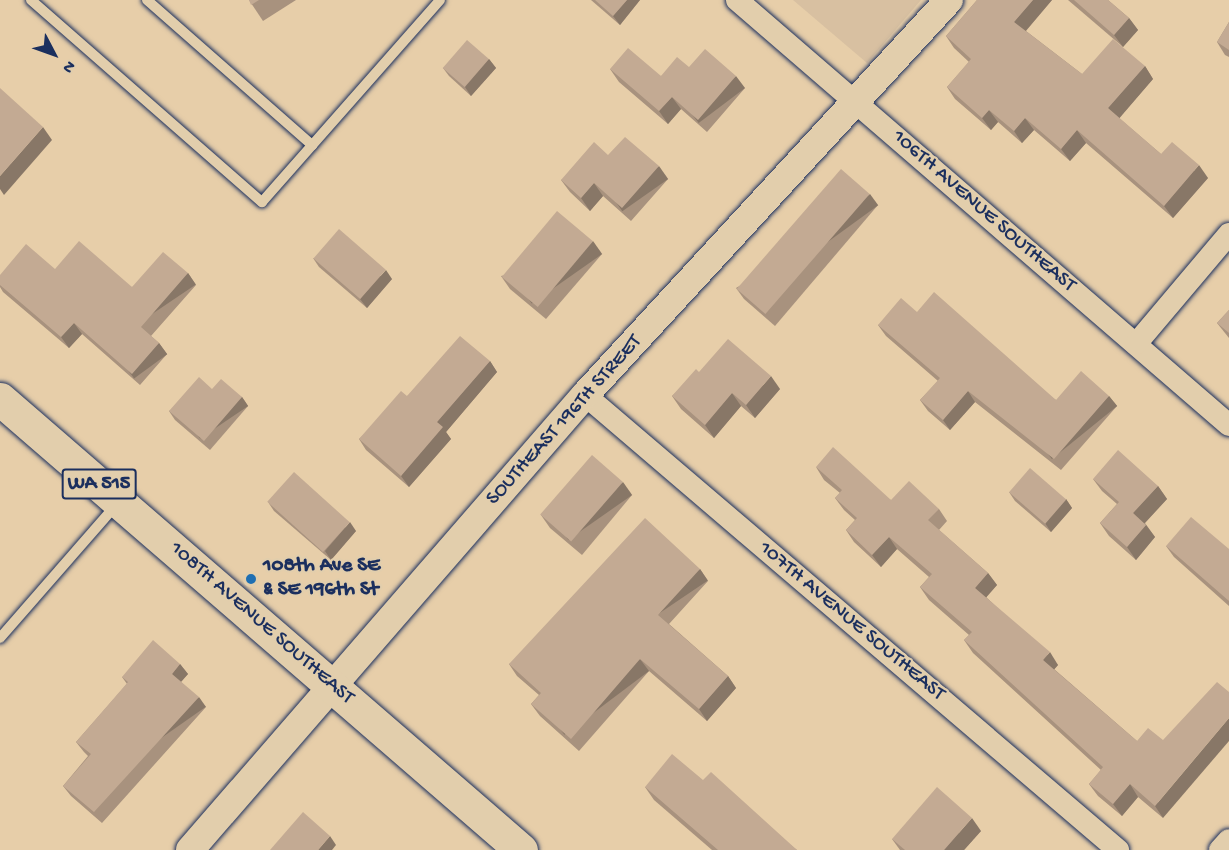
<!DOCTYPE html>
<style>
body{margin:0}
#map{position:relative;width:1229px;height:850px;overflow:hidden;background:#e7cea9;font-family:"Gochi Hand",sans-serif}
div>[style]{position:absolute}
.built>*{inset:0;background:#d8c0a1}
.roads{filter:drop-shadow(0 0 2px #1b2f5e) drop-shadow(0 0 2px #1b2f5e)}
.service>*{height:10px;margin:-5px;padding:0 5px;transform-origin:5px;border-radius:5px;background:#e2ceac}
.minor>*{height:22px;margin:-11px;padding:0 11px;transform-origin:11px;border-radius:11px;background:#e2ceac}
.tertiary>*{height:28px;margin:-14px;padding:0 14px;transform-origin:14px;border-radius:14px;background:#e2ceac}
.primary>*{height:33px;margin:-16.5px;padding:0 16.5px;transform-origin:16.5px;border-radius:16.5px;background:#e2ceac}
.wall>*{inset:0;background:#a8927e}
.shaded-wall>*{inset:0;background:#887767;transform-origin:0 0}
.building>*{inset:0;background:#c3aa93;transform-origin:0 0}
.dots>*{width:16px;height:16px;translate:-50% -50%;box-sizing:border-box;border:3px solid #e2ceac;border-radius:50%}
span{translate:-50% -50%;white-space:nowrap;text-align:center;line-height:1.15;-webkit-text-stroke:4.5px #e2ceac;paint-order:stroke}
.shield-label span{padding:2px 4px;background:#e2ceac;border:2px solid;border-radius:4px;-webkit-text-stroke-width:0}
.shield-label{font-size:20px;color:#1b2f5e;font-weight:700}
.street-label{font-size:21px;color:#1b2f5e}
.poi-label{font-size:21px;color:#1b2f5e;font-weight:700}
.left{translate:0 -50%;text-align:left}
.north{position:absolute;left:24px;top:24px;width:60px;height:60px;-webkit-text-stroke:4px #e2ceac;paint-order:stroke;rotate:131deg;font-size:16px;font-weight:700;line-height:24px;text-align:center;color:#1b2f5e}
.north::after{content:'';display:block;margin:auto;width:21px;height:27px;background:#1b2f5e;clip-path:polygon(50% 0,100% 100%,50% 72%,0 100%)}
</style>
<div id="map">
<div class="built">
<div style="clip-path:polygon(793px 0,921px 0,867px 63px)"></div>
</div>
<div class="roads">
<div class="service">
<div style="left:31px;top:0;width:307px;rotate:41.2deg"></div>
<div style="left:262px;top:202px;width:269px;rotate:-48.6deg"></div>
<div style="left:147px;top:0;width:220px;rotate:41.3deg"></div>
<div style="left:0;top:638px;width:178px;rotate:-48.9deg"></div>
</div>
<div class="minor">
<div style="left:737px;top:0;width:650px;rotate:40.82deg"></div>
<div style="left:1136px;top:344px;width:144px;rotate:-49.8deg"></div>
<div style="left:585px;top:395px;width:701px;rotate:40.49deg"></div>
<div style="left:1220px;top:850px;width:13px;rotate:-48deg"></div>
</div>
<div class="tertiary">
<div style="left:190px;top:850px;width:603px;rotate:-49.04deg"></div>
<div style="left:585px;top:395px;width:537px;rotate:-47.34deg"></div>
</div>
<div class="primary">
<div style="left:0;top:399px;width:689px;rotate:40.88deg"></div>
</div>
</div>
<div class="wall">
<div style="clip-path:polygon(249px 0,296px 0,263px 21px)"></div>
<div style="clip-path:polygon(591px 0,640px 0,620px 25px)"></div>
<div style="clip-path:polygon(977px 0,1052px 0,1026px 31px,1082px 74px,1145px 66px,1153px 79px,1119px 118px,1161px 154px,1208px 178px,1173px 218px,1086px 143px,1070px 161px,1034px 130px,1022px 143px,998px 122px,991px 130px,955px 99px,947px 87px,969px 62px,954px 48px,946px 36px)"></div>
<div style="clip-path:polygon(1068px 0,1108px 0,1129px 18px,1138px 30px,1123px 47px)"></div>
<div style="clip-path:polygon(1229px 22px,1229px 57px,1225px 55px,1217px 42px)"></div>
<div style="clip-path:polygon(489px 59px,496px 68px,471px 96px,449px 76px,443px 68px)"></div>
<div style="clip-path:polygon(689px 67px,745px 88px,707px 132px,681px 109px,668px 124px,619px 82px,610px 69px,661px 76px)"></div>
<div style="clip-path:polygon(608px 155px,668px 179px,631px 221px,603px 196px,590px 211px,570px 192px,561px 180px)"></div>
<div style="clip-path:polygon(878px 205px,775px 326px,744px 299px,736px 288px)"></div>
<div style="clip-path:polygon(602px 254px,546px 319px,510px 289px,501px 276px)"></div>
<div style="clip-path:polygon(313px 258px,392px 279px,367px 308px,319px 267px)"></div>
<div style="clip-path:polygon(55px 269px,132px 287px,188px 273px,196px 285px,151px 336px,159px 343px,167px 354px,140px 385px,82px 334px,69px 348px,3px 292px,0 287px,0 275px)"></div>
<div style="clip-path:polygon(1229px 310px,1229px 338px,1217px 323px)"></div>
<div style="clip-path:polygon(917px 312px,1056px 400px,1109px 396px,1117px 406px,1061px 470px,975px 402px,950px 430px,928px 411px,920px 400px,938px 381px,886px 336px,878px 325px)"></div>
<div style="clip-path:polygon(490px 361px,497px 372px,446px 432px,451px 439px,409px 487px,366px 450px,359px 439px,407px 396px)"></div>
<div style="clip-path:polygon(699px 372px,780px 389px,755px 418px,741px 406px,714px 438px,681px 409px,672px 396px)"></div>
<div style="clip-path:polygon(212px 389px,242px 397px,248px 406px,210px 450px,175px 420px,169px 411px)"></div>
<div style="clip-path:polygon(816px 467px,891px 500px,939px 509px,947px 521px,939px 530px,988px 573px,997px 585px,986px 597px,1058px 665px,1054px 669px,1137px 741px,1163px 818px,1138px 797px,1122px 816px,1098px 796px,1089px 784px,1101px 770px,973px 653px,964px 640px,969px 635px,929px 600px,920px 587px,929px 577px,897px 549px,881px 567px,854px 542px,846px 530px,855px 520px,844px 510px,835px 498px,840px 493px,824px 480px)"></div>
<div style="clip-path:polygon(1093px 479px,1158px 486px,1167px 499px,1145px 523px,1155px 537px,1136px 560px,1109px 536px,1100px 523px,1117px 504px,1102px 491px)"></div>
<div style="clip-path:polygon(1009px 492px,1066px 499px,1072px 508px,1051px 532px,1015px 501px)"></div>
<div style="clip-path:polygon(632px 495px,582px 555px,550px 528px,541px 515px)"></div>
<div style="clip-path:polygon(268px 502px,356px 531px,331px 560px,274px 511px)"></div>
<div style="clip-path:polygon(1166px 546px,1229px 549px,1229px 606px,1174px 557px)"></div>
<div style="clip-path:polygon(700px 569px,708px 581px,669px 624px,728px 676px,736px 688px,707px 721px,649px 671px,579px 751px,540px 716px,531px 704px,539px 695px,517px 676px,509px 664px)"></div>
<div style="clip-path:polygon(180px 664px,188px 674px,181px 682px,206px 707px,102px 823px,71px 796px,63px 786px,88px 756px,84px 752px,76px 742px,127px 684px,122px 677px)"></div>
<div style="clip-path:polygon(703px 780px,797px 850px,712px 850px,654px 800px,645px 787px)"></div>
<div style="clip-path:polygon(981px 831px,964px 850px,900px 850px,892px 839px)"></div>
</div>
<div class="shaded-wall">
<div style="clip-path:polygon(627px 0,640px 0,620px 25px,613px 16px)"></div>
<div style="clip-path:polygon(1033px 0,1052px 0,1023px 34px,1014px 22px)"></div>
<div style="clip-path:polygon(1129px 18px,1138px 30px,1123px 47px,1114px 35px)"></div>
<div style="clip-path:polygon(489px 59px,496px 68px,471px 96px,465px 87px)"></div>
<div style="clip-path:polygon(1145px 66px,1153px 79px,1117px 121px,1108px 108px)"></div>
<div style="left:736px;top:76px;width:15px;height:58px;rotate:53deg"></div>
<div style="clip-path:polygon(672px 97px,681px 109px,668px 124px,659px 111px)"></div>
<div style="clip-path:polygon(989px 110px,998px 122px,991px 130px,982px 118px)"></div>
<div style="clip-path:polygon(1025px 118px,1034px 130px,1022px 143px,1014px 131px)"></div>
<div style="clip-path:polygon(43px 127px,52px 140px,4px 195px,0 189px,0 176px)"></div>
<div style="clip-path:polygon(1077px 130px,1086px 143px,1070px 161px,1061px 149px)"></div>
<div style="clip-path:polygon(1199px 165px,1208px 178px,1173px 218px,1164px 206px)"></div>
<div style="left:659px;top:166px;width:16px;height:56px;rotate:55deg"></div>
<div style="clip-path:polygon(594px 183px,603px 196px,590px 211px,581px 198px)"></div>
<div style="left:870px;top:194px;width:14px;height:158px;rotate:54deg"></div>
<div style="left:593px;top:241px;width:16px;height:86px;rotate:55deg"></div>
<div style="clip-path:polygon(386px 270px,392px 279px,367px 308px,360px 299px)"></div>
<div style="left:188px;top:273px;width:14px;height:72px;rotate:56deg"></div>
<div style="clip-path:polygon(74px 323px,82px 334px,69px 348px,61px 337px)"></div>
<div style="left:159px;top:343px;width:14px;height:41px;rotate:54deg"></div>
<div style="clip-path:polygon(490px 361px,497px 372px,446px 432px,451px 439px,409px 487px,401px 476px,437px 422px)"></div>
<div style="clip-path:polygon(771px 376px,780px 389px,755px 418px,746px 405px)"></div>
<div style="clip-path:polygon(968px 391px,975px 402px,950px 430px,943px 420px)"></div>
<div style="clip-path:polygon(732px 393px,741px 406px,714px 438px,705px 425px)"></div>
<div style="left:1109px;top:396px;width:13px;height:84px;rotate:51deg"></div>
<div style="left:242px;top:397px;width:11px;height:58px;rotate:56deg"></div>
<div style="left:623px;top:482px;width:16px;height:78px;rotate:55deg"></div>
<div style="clip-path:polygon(1158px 486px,1167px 499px,1142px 526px,1133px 513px)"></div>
<div style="clip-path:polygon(1066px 499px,1072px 508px,1051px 532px,1045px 523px)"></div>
<div style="clip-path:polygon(350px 522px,356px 531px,331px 560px,325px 551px)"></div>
<div style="clip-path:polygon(1146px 525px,1155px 537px,1136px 560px,1127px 547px)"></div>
<div style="clip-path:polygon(889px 537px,897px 549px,881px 567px,872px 555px)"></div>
<div style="left:700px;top:569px;width:14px;height:62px;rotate:56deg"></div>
<div style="clip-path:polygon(988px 573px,997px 585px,984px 600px,975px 588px)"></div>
<div style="clip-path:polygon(1050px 652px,1058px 665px,1052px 672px,1043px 660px)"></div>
<div style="left:640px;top:659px;width:15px;height:106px;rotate:53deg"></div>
<div style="clip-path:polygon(180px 664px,188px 674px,179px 684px,172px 674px)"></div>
<div style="clip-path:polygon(728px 676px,736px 688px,707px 721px,699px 709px)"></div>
<div style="left:199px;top:697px;width:12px;height:156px;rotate:55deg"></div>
<div style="clip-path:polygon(1229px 718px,1229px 741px,1163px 818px,1155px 806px)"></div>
<div style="clip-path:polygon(1130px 784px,1138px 797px,1122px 816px,1113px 804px)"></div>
<div style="clip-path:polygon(972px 818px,981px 831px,964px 850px,944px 850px)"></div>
<div style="clip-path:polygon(330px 836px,336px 845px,332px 850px,318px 850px)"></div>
</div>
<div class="building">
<div style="clip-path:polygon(249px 0,259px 0,251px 5px)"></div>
<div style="clip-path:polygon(595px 0,627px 0,613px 16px)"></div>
<div style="clip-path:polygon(977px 0,1033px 0,1014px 22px,1082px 74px,1113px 39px,1145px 66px,1108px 108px,1161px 154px,1172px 142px,1199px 165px,1164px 206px,1077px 130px,1061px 149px,1025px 118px,1014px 131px,989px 110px,982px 118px,947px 87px,971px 59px,946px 36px)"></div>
<div style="clip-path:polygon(1074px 0,1108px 0,1129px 18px,1114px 35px)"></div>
<div style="clip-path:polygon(1229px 22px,1229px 50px,1217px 42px)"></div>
<div style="left:467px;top:40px;width:29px;height:37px;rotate:41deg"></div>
<div style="clip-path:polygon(628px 48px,661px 76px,677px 57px,689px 67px,705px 49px,736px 76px,698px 120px,672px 97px,659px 111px,610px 69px)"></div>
<div style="clip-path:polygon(0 88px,43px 127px,0 176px)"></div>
<div style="clip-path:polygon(625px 137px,659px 166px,622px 208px,594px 183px,581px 198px,561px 180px,594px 142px,608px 155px)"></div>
<div style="left:841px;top:169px;width:38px;height:159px;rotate:41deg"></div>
<div style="left:557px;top:211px;width:47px;height:86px;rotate:40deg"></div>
<div style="left:339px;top:229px;width:62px;height:39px;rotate:41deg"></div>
<div style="clip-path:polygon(79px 241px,132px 287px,163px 252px,188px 273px,141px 327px,159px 343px,132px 374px,74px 323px,61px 337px,0 285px,0 275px,26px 244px,55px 269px)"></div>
<div style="clip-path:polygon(934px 292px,1056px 400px,1081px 371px,1109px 396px,1054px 459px,968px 391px,943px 420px,920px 400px,940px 378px,878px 325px,901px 298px,917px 312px)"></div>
<div style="clip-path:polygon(1229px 310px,1229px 333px,1217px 323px)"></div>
<div style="clip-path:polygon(460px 336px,490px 361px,437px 422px,443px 427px,401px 476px,359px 439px,401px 391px,407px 396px)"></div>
<div style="clip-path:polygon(728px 339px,771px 376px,746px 405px,732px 393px,705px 425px,672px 396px,696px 369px,699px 372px)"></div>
<div style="clip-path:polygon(199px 377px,212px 389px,221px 379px,242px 397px,204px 441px,169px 411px)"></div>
<div style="clip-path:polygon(833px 447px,891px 500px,909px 481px,939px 509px,928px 520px,988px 573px,975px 588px,1050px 652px,1043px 660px,1137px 741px,1148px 728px,1163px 740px,1217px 682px,1229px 692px,1229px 718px,1155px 806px,1130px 784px,1113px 804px,1089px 784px,1103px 767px,964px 640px,972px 632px,920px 587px,932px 574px,889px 537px,872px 555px,846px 530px,857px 518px,835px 498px,842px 490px,816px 467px)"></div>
<div style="clip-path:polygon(1118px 450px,1158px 486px,1133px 513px,1146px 525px,1127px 547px,1100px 523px,1119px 502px,1093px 479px)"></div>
<div style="left:592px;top:455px;width:41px;height:79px;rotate:41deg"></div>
<div style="left:1030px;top:468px;width:48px;height:32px;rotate:41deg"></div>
<div style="left:294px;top:472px;width:75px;height:40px;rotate:42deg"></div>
<div style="clip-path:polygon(1191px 517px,1229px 549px,1229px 601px,1166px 546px)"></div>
<div style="clip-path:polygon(645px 518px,700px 569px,658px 615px,728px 676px,699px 709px,640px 659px,571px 739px,531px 704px,541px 693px,509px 664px)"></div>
<div style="clip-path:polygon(153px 640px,180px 664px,172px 674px,199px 697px,94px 812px,63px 786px,91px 754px,76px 742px,128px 682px,122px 677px)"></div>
<div style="clip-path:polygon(672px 754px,703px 780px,711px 772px,797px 850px,718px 850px,645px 787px)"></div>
<div style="clip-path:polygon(937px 787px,972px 818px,944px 850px,905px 850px,892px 839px)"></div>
<div style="clip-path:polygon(303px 812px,330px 836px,318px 850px,270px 850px)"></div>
</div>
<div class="dots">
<div style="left:251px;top:579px;background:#1f6fb2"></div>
</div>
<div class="shield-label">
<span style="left:99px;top:484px">WA 515</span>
</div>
<div class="street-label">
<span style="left:983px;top:212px;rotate:41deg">106TH AVENUE SOUTHEAST</span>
<span style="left:565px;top:421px;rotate:-48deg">SOUTHEAST 196TH STREET</span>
<span style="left:851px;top:622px;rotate:40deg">107TH AVENUE SOUTHEAST</span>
<span style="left:261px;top:624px;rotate:41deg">108TH AVENUE SOUTHEAST</span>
</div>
<div class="poi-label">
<span class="left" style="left:263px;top:579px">108th Ave SE<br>&amp; SE 196th St</span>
</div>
<div class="north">N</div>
</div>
